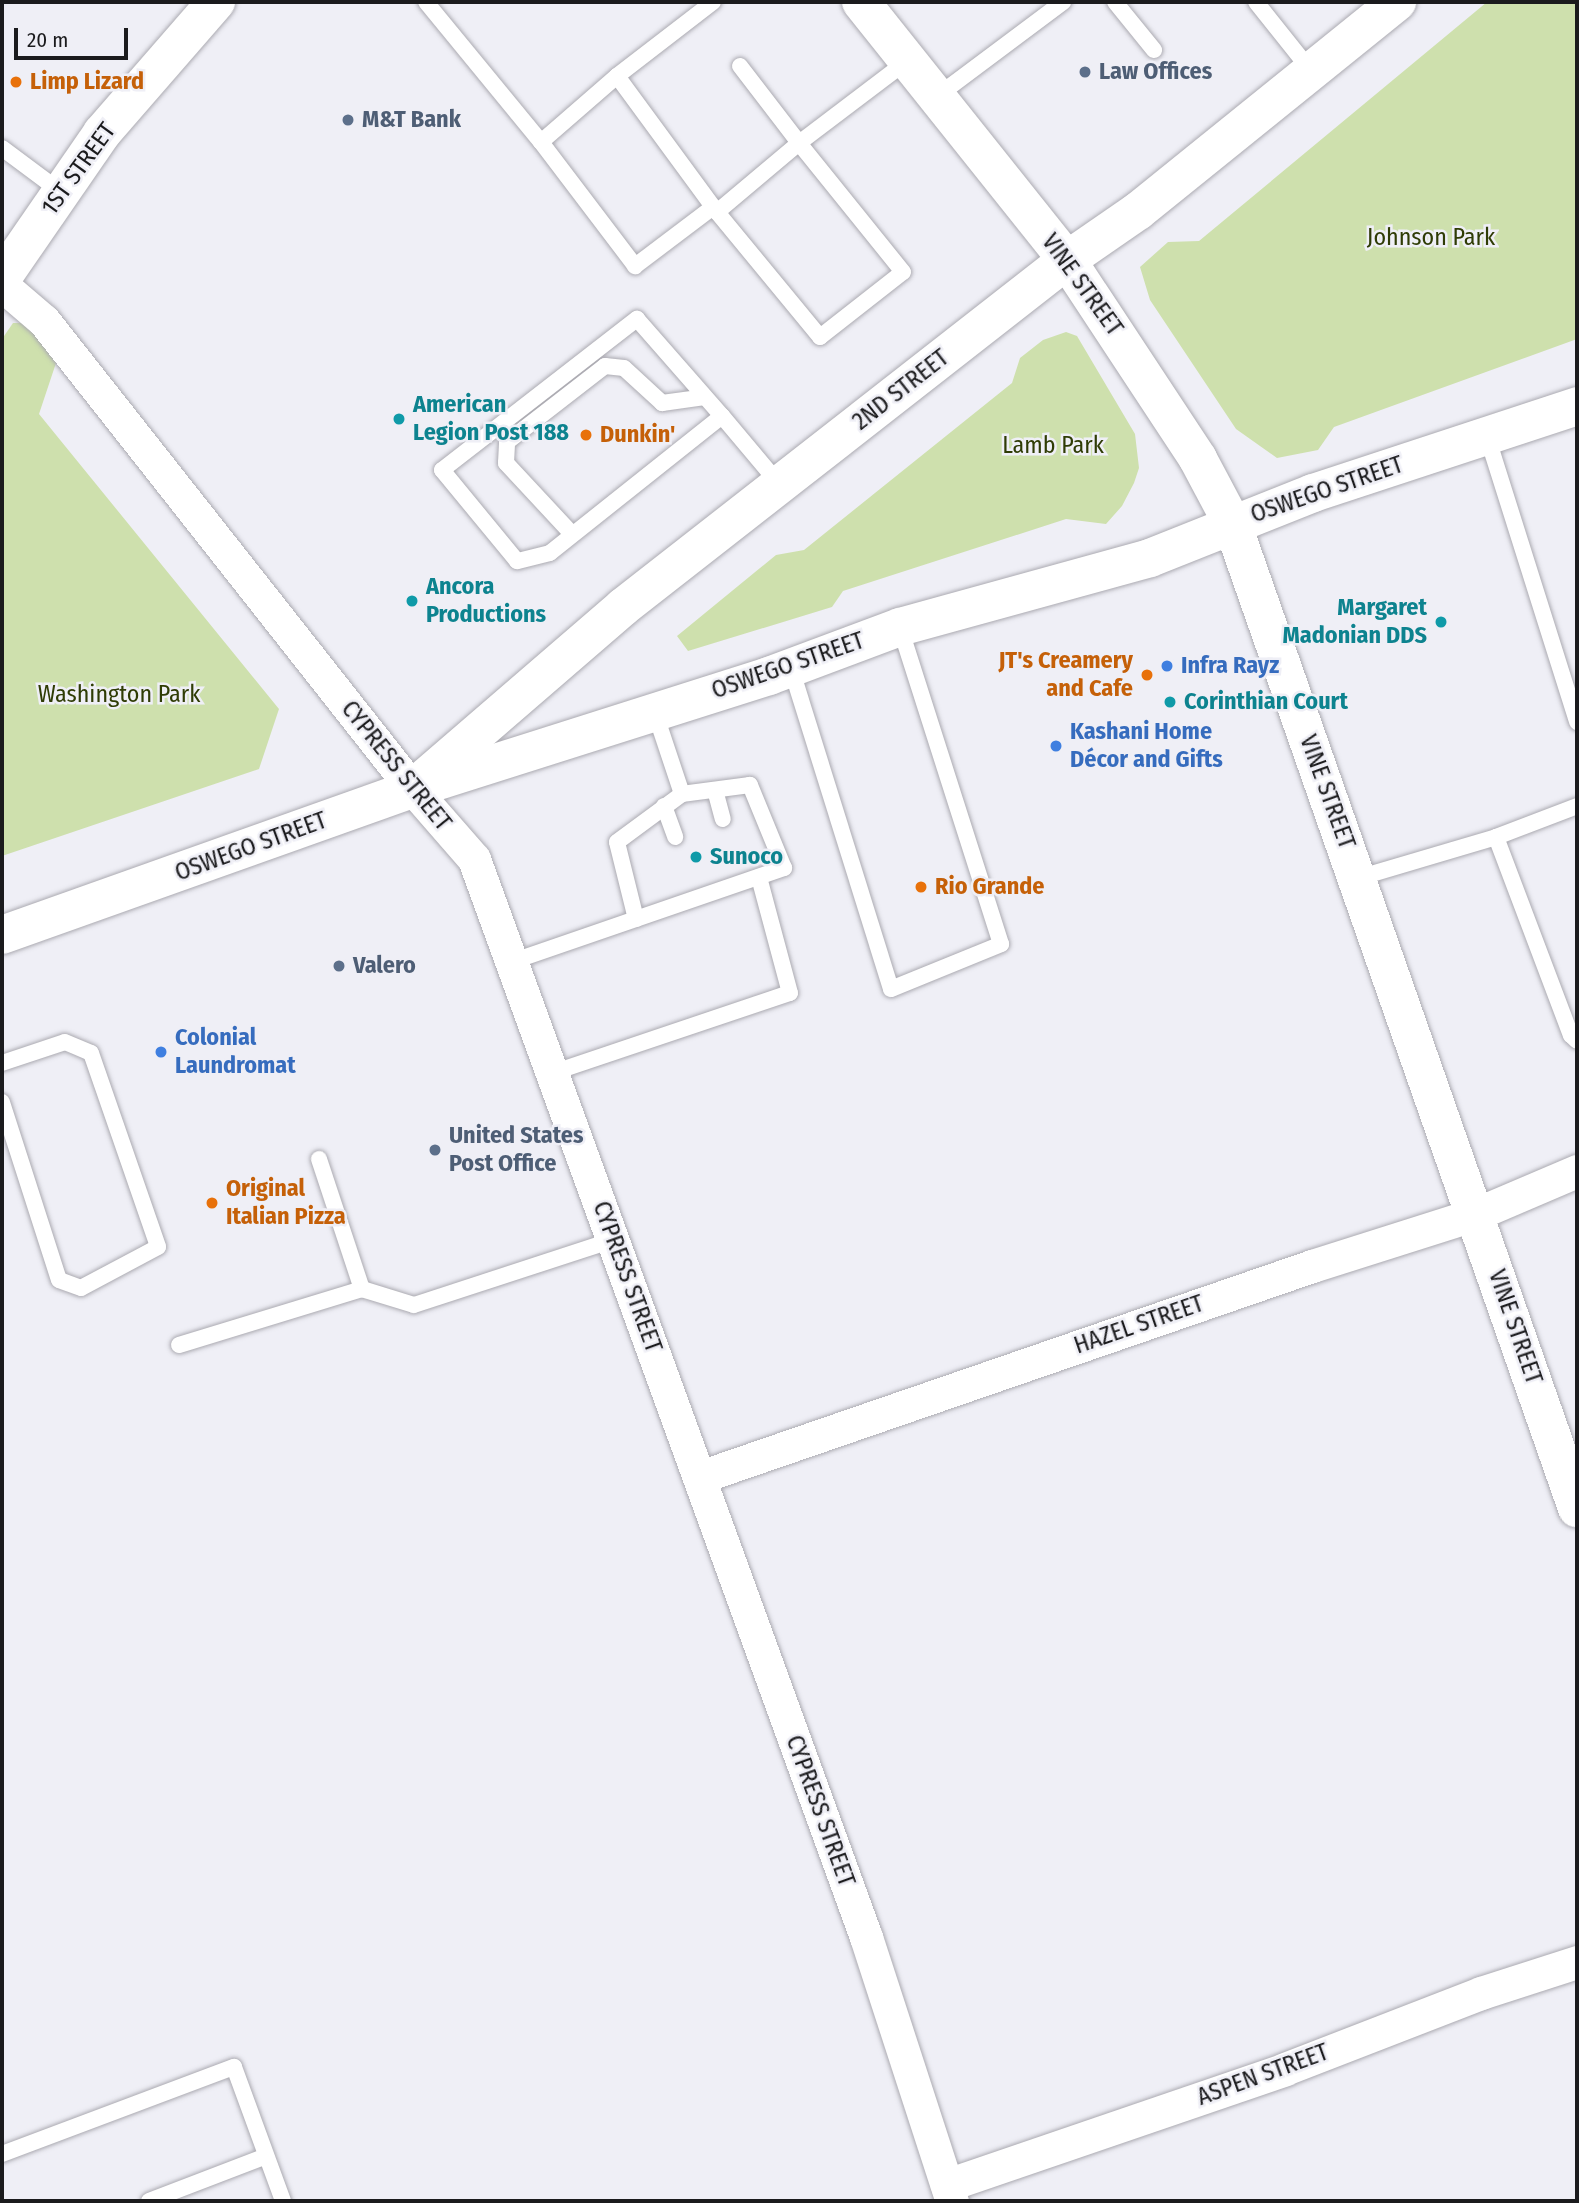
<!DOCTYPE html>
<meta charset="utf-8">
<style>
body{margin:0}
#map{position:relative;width:1579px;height:2203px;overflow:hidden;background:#efeff6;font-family:"Fira Sans Condensed",sans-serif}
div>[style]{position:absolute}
.green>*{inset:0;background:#cee0ad}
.roads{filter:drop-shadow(0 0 2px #abaab1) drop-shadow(0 0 2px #abaab1)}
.service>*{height:16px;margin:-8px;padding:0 8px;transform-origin:8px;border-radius:8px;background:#fff}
.minor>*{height:33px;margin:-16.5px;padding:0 16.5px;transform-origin:16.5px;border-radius:16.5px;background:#fff}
.tertiary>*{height:38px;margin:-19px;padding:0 19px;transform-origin:19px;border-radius:19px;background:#fff}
.primary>*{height:38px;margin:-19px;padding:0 19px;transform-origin:19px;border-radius:19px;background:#fff}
.dots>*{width:19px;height:19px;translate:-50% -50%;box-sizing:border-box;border:4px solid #efeff6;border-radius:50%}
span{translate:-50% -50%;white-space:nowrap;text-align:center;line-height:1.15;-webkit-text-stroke:5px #efeff6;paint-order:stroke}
.service-label{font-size:24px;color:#4e5e75;font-weight:700}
.left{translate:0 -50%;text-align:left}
.food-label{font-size:24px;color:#c56008;font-weight:700}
.right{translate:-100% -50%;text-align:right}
.street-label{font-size:24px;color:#1b1b1d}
.park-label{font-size:24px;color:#2f3c05}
.culture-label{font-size:24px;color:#0d838f;font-weight:700}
.shop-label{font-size:24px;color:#366cbe;font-weight:700}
.frame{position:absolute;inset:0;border:4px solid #1b1b1d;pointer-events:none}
.scale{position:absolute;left:14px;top:28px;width:114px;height:32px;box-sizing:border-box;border:4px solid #1b1b1d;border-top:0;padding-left:9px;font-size:21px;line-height:24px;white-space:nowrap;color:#1b1b1d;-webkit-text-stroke:5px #efeff6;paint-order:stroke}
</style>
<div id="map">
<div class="green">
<div style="clip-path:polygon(1487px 2px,1577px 2px,1577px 339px,1334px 427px,1318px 450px,1277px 458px,1236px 429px,1150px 300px,1140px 267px,1168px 242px,1199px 241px)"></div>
<div style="clip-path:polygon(13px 323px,26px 323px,56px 363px,39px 414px,279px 709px,259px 769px,2px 856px,2px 339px)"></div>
<div style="clip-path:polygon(1066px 332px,1077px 336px,1135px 434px,1139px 468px,1134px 483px,1122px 506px,1106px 524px,1066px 519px,843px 591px,832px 607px,688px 651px,677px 636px,776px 555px,804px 550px,1012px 383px,1020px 358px,1043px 340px)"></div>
</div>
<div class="roads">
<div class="service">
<div style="left:426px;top:2px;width:181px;rotate:50.6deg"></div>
<div style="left:541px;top:142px;width:101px;rotate:-41deg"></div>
<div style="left:713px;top:2px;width:121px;rotate:142.4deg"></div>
<div style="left:617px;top:76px;width:169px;rotate:53.7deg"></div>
<div style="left:717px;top:212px;width:162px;rotate:50.5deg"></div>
<div style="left:820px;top:337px;width:105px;rotate:-38.1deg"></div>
<div style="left:903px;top:272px;width:166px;rotate:-128.9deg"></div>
<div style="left:799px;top:143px;width:107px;rotate:139.9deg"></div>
<div style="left:1115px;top:2px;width:62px;rotate:50.9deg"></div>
<div style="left:1256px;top:2px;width:88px;rotate:51.4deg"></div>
<div style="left:740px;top:66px;width:97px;rotate:52.5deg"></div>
<div style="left:799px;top:143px;width:136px;rotate:-37.2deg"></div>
<div style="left:936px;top:97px;width:159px;rotate:-36.8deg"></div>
<div style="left:541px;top:142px;width:156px;rotate:52.8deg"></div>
<div style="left:635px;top:266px;width:98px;rotate:-37.1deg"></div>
<div style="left:2px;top:148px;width:74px;rotate:36.7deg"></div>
<div style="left:722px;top:416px;width:220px;rotate:141.5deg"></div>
<div style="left:550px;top:553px;width:34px;rotate:166deg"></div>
<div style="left:517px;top:561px;width:118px;rotate:-129.5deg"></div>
<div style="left:442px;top:470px;width:247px;rotate:-37.8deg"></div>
<div style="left:637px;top:319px;width:129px;rotate:48.8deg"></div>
<div style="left:722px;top:416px;width:90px;rotate:50deg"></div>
<div style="left:1487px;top:436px;width:300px;rotate:72.5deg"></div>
<div style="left:572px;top:534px;width:97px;rotate:-132.9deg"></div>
<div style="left:506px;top:463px;width:21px;rotate:-87deg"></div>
<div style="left:507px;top:442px;width:124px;rotate:-37.8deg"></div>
<div style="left:605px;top:366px;width:19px;rotate:6deg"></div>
<div style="left:624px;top:368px;width:52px;rotate:42.6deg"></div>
<div style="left:662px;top:403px;width:43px;rotate:-7.9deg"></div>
<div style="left:791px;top:668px;width:336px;rotate:72.7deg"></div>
<div style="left:891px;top:989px;width:119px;rotate:-22.2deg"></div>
<div style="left:1001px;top:944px;width:333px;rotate:-107.7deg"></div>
<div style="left:715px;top:790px;width:30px;rotate:75deg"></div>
<div style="left:664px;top:806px;width:33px;rotate:70deg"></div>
<div style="left:1496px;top:837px;width:87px;rotate:-20.9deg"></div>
<div style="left:1358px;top:878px;width:144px;rotate:-16.5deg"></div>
<div style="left:1496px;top:837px;width:212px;rotate:69.3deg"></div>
<div style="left:1571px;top:1035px;width:8px;rotate:45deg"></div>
<div style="left:636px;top:919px;width:79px;rotate:-103.9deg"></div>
<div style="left:617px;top:842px;width:81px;rotate:-36.4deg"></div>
<div style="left:511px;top:962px;width:289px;rotate:-19deg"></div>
<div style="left:784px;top:868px;width:90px;rotate:-112.3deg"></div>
<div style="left:750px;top:785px;width:69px;rotate:172.5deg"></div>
<div style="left:682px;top:794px;width:85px;rotate:-108.4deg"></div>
<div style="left:2px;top:1063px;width:66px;rotate:-18.4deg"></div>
<div style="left:65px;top:1042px;width:28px;rotate:23deg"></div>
<div style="left:91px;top:1053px;width:205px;rotate:70.9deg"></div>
<div style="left:158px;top:1247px;width:87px;rotate:152deg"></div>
<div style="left:81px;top:1288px;width:23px;rotate:-160deg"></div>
<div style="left:59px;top:1280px;width:187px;rotate:-107.8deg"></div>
<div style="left:552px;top:1073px;width:251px;rotate:-18.6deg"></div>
<div style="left:790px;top:993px;width:120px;rotate:-105deg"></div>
<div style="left:319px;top:1159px;width:137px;rotate:71.7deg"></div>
<div style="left:179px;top:1345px;width:191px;rotate:-17deg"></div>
<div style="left:362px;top:1289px;width:54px;rotate:17.1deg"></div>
<div style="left:414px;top:1305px;width:209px;rotate:-18.1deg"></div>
<div style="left:2px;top:2154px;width:248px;rotate:-20.6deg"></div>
<div style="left:234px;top:2067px;width:143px;rotate:69.9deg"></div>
<div style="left:149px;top:2201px;width:125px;rotate:-21deg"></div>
</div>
<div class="minor">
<div style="left:2px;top:285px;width:55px;rotate:40.6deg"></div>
<div style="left:44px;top:321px;width:596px;rotate:51.75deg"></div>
<div style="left:413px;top:789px;width:93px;rotate:48.9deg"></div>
<div style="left:474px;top:859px;width:1147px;rotate:70.02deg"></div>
<div style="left:866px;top:1937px;width:278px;rotate:72deg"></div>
<div style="left:700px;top:1477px;width:647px;rotate:-19.02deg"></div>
<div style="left:1312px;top:1266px;width:172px;rotate:-17.6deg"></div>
<div style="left:1476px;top:1214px;width:110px;rotate:-23.1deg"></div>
<div style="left:947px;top:2185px;width:357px;rotate:-18.9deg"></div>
<div style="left:1285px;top:2069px;width:210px;rotate:-21.2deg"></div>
<div style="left:1481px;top:1993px;width:101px;rotate:-17.9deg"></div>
</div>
<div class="tertiary">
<div style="left:861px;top:2px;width:330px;rotate:51.4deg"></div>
<div style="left:1067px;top:260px;width:238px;rotate:56.6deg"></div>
<div style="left:1198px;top:459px;width:72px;rotate:62deg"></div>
<div style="left:1232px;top:523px;width:1044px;rotate:70.7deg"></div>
<div style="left:2px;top:278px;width:176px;rotate:-55.4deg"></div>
<div style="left:102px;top:133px;width:174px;rotate:-49deg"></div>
</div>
<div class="primary">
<div style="left:425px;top:778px;width:262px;rotate:-40.8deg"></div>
<div style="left:623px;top:607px;width:564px;rotate:-38.01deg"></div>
<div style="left:1067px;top:260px;width:86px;rotate:-34.6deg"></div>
<div style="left:1138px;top:211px;width:333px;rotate:-38.9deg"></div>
<div style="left:2px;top:935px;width:436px;rotate:-19.6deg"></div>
<div style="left:413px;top:789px;width:374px;rotate:-17.6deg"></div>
<div style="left:769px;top:676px;width:140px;rotate:-20.5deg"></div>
<div style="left:900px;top:627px;width:259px;rotate:-15.4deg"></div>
<div style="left:1150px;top:558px;width:175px;rotate:-21.7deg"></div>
<div style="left:1313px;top:493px;width:278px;rotate:-18.2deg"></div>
</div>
</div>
<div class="dots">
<div style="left:1085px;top:72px;background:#5c6f8a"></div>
<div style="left:16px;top:82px;background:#e8710a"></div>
<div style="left:348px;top:120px;background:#5c6f8a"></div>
<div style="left:399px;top:419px;background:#0f9aa8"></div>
<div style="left:586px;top:435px;background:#e8710a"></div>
<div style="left:412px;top:601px;background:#0f9aa8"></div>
<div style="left:1441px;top:622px;background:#0f9aa8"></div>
<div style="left:1167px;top:666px;background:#3f7fe0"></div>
<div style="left:1147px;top:675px;background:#e8710a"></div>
<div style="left:1170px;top:702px;background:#0f9aa8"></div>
<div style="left:1056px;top:746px;background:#3f7fe0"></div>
<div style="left:696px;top:857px;background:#0f9aa8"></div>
<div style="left:921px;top:887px;background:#e8710a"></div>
<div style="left:339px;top:966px;background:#5c6f8a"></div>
<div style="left:161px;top:1052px;background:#3f7fe0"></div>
<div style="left:435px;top:1150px;background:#5c6f8a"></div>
<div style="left:212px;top:1203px;background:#e8710a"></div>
</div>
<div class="service-label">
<span class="left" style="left:1099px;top:72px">Law Offices</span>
<span class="left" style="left:362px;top:120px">M&amp;T Bank</span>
<span class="left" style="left:353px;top:966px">Valero</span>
<span class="left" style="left:449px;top:1150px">United States<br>Post Office</span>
</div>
<div class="food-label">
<span class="left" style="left:30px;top:82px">Limp Lizard</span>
<span class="left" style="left:600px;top:435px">Dunkin'</span>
<span class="right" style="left:1133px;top:675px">JT's Creamery<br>and Cafe</span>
<span class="left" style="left:935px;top:887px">Rio Grande</span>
<span class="left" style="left:226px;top:1203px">Original<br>Italian Pizza</span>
</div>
<div class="street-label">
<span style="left:79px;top:169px;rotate:-54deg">1ST STREET</span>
<span style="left:1082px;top:285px;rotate:54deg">VINE STREET</span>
<span style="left:901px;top:390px;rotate:-38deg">2ND STREET</span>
<span style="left:1327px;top:490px;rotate:-19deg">OSWEGO STREET</span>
<span style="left:788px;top:666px;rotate:-19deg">OSWEGO STREET</span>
<span style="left:396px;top:766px;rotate:51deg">CYPRESS STREET</span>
<span style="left:1327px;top:792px;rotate:70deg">VINE STREET</span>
<span style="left:251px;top:847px;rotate:-20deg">OSWEGO STREET</span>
<span style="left:627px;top:1277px;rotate:70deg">CYPRESS STREET</span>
<span style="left:1139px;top:1325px;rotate:-19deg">HAZEL STREET</span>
<span style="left:1515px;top:1327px;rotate:71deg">VINE STREET</span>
<span style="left:820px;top:1811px;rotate:70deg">CYPRESS STREET</span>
<span style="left:1263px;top:2075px;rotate:-20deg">ASPEN STREET</span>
</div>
<div class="park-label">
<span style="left:1431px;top:238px">Johnson Park</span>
<span style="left:1053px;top:446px">Lamb Park</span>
<span style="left:119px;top:695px">Washington Park</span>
</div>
<div class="culture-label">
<span class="left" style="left:413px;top:419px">American<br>Legion Post 188</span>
<span class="left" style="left:426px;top:601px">Ancora<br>Productions</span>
<span class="right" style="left:1427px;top:622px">Margaret<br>Madonian DDS</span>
<span class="left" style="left:1184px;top:702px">Corinthian Court</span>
<span class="left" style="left:710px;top:857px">Sunoco</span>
</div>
<div class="shop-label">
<span class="left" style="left:1181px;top:666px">Infra Rayz</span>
<span class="left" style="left:1070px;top:746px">Kashani Home<br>Décor and Gifts</span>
<span class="left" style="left:175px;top:1052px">Colonial<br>Laundromat</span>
</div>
<div class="frame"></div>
<div class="scale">20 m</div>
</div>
